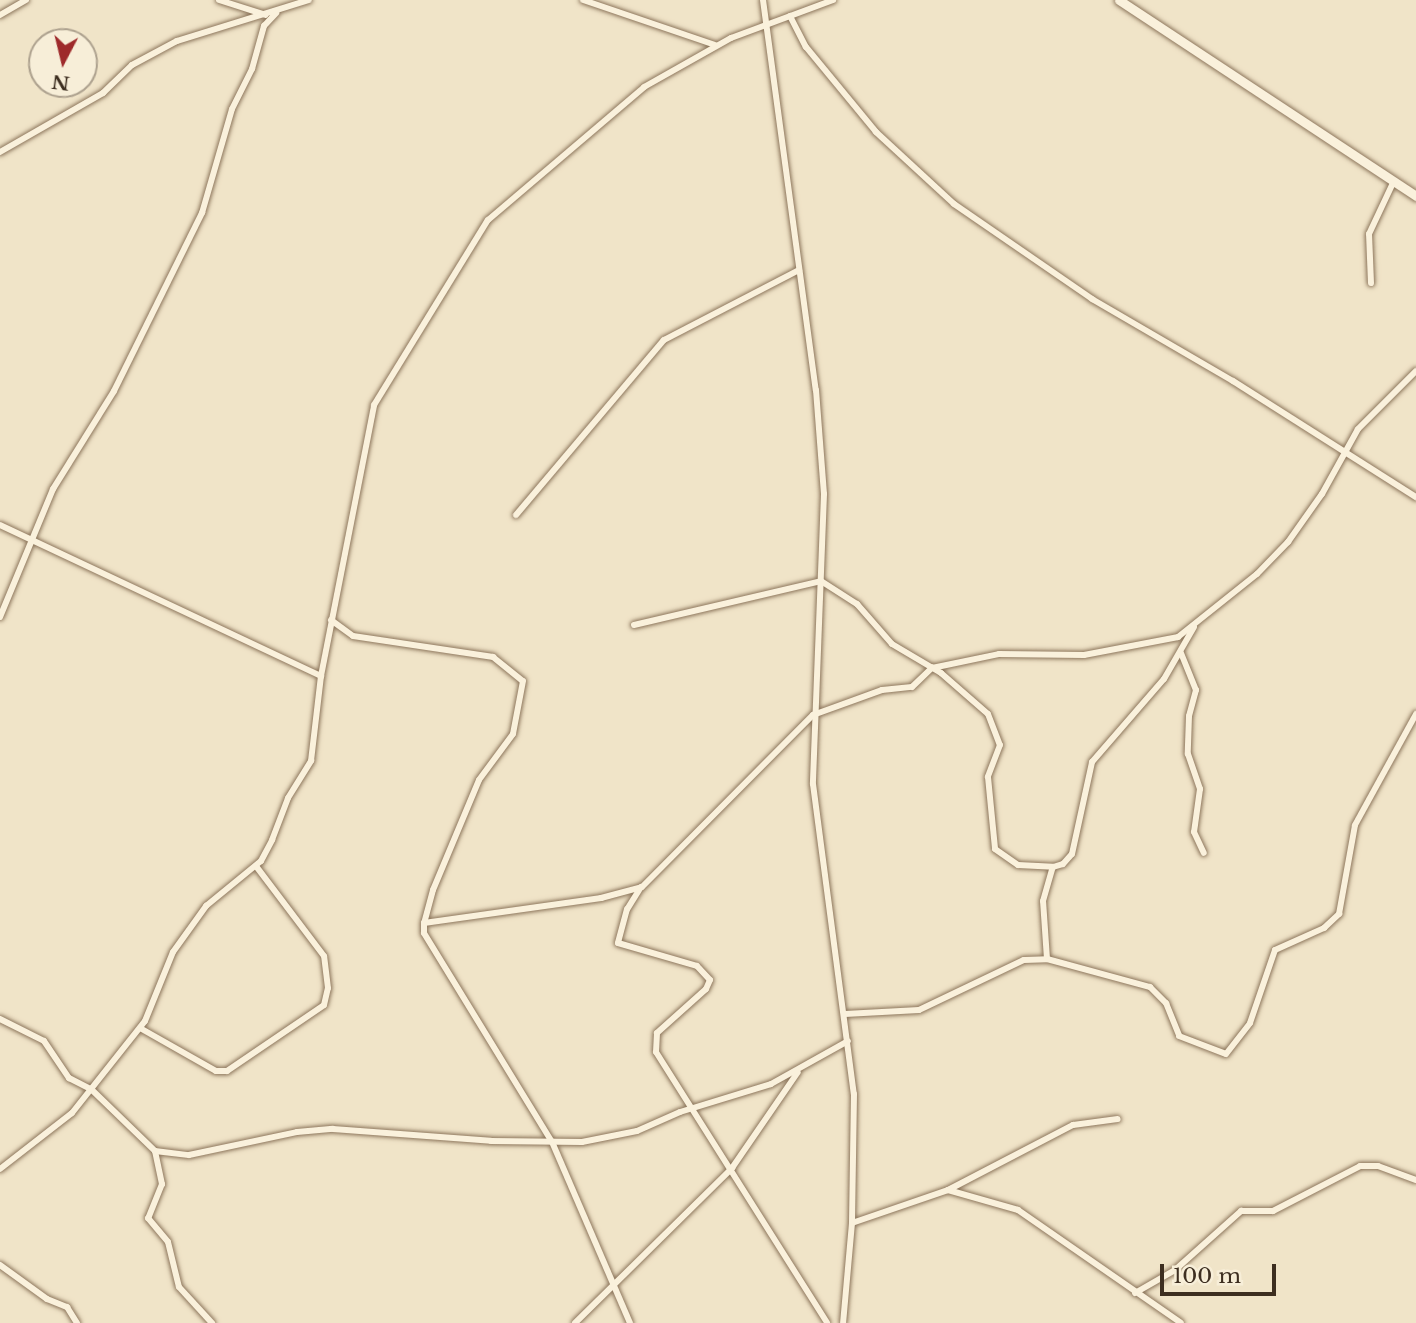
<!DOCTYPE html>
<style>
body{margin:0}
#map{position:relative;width:1416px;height:1323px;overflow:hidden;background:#f0e4c8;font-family:"Libre Baskerville",serif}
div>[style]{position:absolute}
.roads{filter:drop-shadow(0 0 2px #8d765c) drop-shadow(0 0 2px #8d765c)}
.street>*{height:6px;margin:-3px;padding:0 3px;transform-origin:3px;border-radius:3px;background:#faf1dc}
.secondary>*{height:9px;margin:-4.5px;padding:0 4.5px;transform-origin:4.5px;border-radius:4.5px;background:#faf1dc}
span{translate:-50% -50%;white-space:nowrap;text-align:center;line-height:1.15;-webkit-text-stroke:7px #f7eed8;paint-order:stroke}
.north{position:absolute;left:28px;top:28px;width:70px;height:70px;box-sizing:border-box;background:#f7eed8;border:2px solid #ada18e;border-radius:50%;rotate:187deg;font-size:19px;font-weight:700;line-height:28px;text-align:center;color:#3d2e20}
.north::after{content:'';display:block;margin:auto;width:24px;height:32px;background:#9e2a2b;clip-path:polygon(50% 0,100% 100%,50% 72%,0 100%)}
.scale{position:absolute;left:1160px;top:1264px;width:116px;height:32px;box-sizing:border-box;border:4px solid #3d2e20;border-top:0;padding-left:9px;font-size:21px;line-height:24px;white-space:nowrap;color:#3d2e20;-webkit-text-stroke:5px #f7eed8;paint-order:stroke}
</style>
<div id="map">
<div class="roads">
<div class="street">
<div style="left:219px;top:0;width:49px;rotate:17.7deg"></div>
<div style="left:583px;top:0;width:139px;rotate:18.8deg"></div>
<div style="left:763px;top:0;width:394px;rotate:82.3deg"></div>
<div style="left:816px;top:390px;width:104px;rotate:85.6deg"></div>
<div style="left:824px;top:494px;width:290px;rotate:92.2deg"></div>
<div style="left:813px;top:784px;width:313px;rotate:82.5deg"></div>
<div style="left:854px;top:1094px;width:129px;rotate:90.9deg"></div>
<div style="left:852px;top:1223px;width:100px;rotate:95.1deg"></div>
<div style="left:0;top:15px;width:30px;rotate:-30deg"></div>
<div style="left:790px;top:16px;width:35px;rotate:63deg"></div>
<div style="left:806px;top:47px;width:110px;rotate:50.5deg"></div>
<div style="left:876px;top:132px;width:106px;rotate:42.7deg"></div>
<div style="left:954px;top:204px;width:168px;rotate:34.5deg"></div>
<div style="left:1092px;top:299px;width:163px;rotate:30.2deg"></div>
<div style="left:1233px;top:381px;width:217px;rotate:32.4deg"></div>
<div style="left:0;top:152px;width:119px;rotate:-29.8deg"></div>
<div style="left:103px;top:93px;width:40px;rotate:-44deg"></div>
<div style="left:132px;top:65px;width:51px;rotate:-28.1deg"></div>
<div style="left:177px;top:41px;width:138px;rotate:-17.3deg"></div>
<div style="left:1371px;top:283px;width:49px;rotate:-92.3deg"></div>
<div style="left:1369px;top:234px;width:56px;rotate:-64.8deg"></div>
<div style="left:516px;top:515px;width:229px;rotate:-49.8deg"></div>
<div style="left:664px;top:340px;width:152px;rotate:-27.4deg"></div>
<div style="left:0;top:525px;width:355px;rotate:25.2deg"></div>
<div style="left:0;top:617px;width:139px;rotate:-67.5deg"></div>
<div style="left:53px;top:489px;width:115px;rotate:-58.1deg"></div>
<div style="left:114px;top:391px;width:199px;rotate:-63.7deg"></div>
<div style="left:202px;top:213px;width:108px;rotate:-73.9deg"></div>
<div style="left:232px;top:109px;width:45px;rotate:-63.4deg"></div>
<div style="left:252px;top:69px;width:45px;rotate:-74.4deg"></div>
<div style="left:264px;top:26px;width:18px;rotate:-47deg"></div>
<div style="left:331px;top:620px;width:27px;rotate:36deg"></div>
<div style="left:353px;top:636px;width:142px;rotate:8.5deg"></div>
<div style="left:493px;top:657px;width:38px;rotate:39deg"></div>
<div style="left:523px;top:681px;width:54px;rotate:100.7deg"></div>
<div style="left:513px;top:734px;width:57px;rotate:126.5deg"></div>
<div style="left:479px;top:780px;width:119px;rotate:112.7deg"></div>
<div style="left:433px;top:890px;width:34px;rotate:105deg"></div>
<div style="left:634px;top:625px;width:192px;rotate:-13.2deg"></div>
<div style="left:821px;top:581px;width:43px;rotate:32.6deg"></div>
<div style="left:857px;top:604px;width:53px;rotate:48.8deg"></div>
<div style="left:892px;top:644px;width:57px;rotate:30.6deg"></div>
<div style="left:941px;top:673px;width:62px;rotate:41.1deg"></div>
<div style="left:988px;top:714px;width:33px;rotate:69deg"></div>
<div style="left:1000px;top:745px;width:34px;rotate:111deg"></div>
<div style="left:988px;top:777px;width:72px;rotate:84.4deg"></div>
<div style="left:995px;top:849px;width:28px;rotate:35deg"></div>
<div style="left:1018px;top:865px;width:35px;rotate:3deg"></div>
<div style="left:1053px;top:867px;width:10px;rotate:-17deg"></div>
<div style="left:1063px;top:864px;width:13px;rotate:-48deg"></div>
<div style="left:1072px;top:854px;width:94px;rotate:-77.7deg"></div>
<div style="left:1092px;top:762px;width:110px;rotate:-49.1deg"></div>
<div style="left:1164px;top:679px;width:60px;rotate:-60deg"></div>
<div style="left:1181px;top:653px;width:40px;rotate:68deg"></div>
<div style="left:1196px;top:690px;width:27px;rotate:105deg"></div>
<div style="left:1189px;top:716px;width:38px;rotate:92deg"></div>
<div style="left:1188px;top:754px;width:37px;rotate:71deg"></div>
<div style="left:1200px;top:789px;width:43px;rotate:97.9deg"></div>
<div style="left:1194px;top:832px;width:23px;rotate:65deg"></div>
<div style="left:641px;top:887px;width:26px;rotate:122deg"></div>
<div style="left:627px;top:909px;width:35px;rotate:105deg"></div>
<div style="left:618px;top:943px;width:82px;rotate:16.2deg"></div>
<div style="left:697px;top:966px;width:19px;rotate:47deg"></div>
<div style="left:710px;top:980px;width:10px;rotate:114deg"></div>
<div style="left:706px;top:989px;width:66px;rotate:138.1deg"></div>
<div style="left:657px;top:1033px;width:19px;rotate:93deg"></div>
<div style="left:656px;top:1052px;width:320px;rotate:57.7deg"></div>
<div style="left:1047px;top:959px;width:58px;rotate:-93.9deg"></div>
<div style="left:1043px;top:901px;width:35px;rotate:-74deg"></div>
<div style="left:845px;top:1014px;width:74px;rotate:-3.1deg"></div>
<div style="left:919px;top:1010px;width:116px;rotate:-25.5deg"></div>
<div style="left:1024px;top:960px;width:23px;rotate:-2deg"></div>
<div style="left:1047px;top:959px;width:107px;rotate:15.2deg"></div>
<div style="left:1150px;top:987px;width:23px;rotate:45deg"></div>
<div style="left:1166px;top:1003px;width:35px;rotate:68deg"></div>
<div style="left:1179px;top:1036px;width:50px;rotate:21deg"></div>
<div style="left:1226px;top:1054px;width:39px;rotate:-52deg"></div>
<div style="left:1250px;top:1023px;width:77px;rotate:-71.1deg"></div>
<div style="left:1275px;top:950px;width:54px;rotate:-24.2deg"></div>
<div style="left:1324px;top:928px;width:21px;rotate:-43deg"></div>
<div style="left:1339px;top:914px;width:90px;rotate:-79.8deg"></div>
<div style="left:1355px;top:825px;width:127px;rotate:-61.2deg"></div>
<div style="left:0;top:1019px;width:49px;rotate:26.6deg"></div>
<div style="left:44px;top:1041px;width:45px;rotate:56deg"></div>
<div style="left:69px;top:1078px;width:25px;rotate:27deg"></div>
<div style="left:91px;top:1089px;width:89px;rotate:44.1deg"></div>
<div style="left:155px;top:1151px;width:34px;rotate:7deg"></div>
<div style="left:189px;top:1155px;width:110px;rotate:-12deg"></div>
<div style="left:297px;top:1132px;width:36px;rotate:-5deg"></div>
<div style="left:333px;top:1129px;width:158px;rotate:4.3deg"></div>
<div style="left:491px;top:1141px;width:91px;rotate:0.6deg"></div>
<div style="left:582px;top:1142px;width:56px;rotate:-11.3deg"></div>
<div style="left:637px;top:1131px;width:47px;rotate:-23.8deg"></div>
<div style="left:680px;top:1112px;width:95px;rotate:-17.1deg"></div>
<div style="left:771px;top:1084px;width:88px;rotate:-29.2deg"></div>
<div style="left:140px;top:1028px;width:87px;rotate:29.5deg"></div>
<div style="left:216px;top:1071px;width:11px"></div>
<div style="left:227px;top:1071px;width:117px;rotate:-34.2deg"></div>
<div style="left:324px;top:1005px;width:17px;rotate:-77deg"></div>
<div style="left:328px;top:988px;width:32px;rotate:-97deg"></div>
<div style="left:324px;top:956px;width:113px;rotate:-127.1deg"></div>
<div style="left:155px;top:1151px;width:34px;rotate:78deg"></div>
<div style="left:162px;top:1184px;width:37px;rotate:112deg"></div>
<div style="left:148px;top:1218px;width:31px;rotate:50deg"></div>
<div style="left:168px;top:1242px;width:46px;rotate:76.3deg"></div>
<div style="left:179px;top:1287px;width:49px;rotate:47.5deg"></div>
<div style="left:0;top:1169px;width:91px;rotate:-37.9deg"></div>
<div style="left:72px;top:1113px;width:117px;rotate:-51.6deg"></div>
<div style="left:145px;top:1021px;width:74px;rotate:-67.9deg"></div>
<div style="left:173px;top:952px;width:57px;rotate:-54.3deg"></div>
<div style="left:206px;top:906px;width:71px;rotate:-39.3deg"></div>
<div style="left:261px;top:861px;width:24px;rotate:-62deg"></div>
<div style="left:272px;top:840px;width:45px;rotate:-69.1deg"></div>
<div style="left:288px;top:798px;width:44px;rotate:-58.1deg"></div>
<div style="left:311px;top:761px;width:86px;rotate:-83.3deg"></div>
<div style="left:321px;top:676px;width:276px;rotate:-78.9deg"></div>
<div style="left:374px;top:405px;width:217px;rotate:-58.4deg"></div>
<div style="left:488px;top:220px;width:205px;rotate:-40.4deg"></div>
<div style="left:644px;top:87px;width:100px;rotate:-29.4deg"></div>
<div style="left:731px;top:38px;width:109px;rotate:-20.4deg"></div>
<div style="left:948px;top:1190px;width:73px;rotate:15.9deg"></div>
<div style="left:1018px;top:1210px;width:198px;rotate:34.7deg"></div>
<div style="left:852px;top:1223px;width:102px;rotate:-19deg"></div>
<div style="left:948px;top:1190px;width:141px;rotate:-27.5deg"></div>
<div style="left:1073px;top:1125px;width:45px;rotate:-7.6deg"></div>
<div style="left:0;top:1265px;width:58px;rotate:35.9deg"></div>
<div style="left:47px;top:1299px;width:22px;rotate:22deg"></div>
<div style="left:67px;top:1307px;width:19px;rotate:58deg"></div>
<div style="left:1135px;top:1293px;width:46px;rotate:-29.9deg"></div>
<div style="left:1175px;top:1270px;width:89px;rotate:-41.8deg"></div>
<div style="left:1241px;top:1211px;width:32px"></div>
<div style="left:1273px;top:1211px;width:98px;rotate:-27.3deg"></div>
<div style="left:1360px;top:1166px;width:18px"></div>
<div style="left:1378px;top:1166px;width:40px;rotate:20.2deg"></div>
<div style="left:575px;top:1323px;width:221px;rotate:-44.6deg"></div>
<div style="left:732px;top:1168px;width:116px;rotate:-55.5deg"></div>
<div style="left:630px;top:1323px;width:197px;rotate:-113.3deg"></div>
<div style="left:552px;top:1142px;width:245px;rotate:-121.5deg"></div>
<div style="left:424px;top:933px;width:10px;rotate:-90deg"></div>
<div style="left:424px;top:923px;width:179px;rotate:-8deg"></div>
<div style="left:601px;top:898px;width:42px;rotate:-15deg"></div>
<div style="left:642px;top:887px;width:243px;rotate:-45.2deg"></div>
<div style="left:813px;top:715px;width:73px;rotate:-19.9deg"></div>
<div style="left:882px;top:690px;width:30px;rotate:-6deg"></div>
<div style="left:912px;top:687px;width:28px;rotate:-44deg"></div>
<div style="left:932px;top:668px;width:68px;rotate:-11.8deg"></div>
<div style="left:999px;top:654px;width:85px;rotate:0.7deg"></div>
<div style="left:1084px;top:655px;width:96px;rotate:-10.8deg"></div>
<div style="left:1178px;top:637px;width:101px;rotate:-38.6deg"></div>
<div style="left:1257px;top:574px;width:45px;rotate:-45.9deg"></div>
<div style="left:1288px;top:542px;width:59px;rotate:-54.7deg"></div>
<div style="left:1322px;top:494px;width:74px;rotate:-61deg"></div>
<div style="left:1358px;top:429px;width:82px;rotate:-45deg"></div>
</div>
<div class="secondary">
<div style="left:1119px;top:0;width:356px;rotate:33.4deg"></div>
</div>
</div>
<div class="north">N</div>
<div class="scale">100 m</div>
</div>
